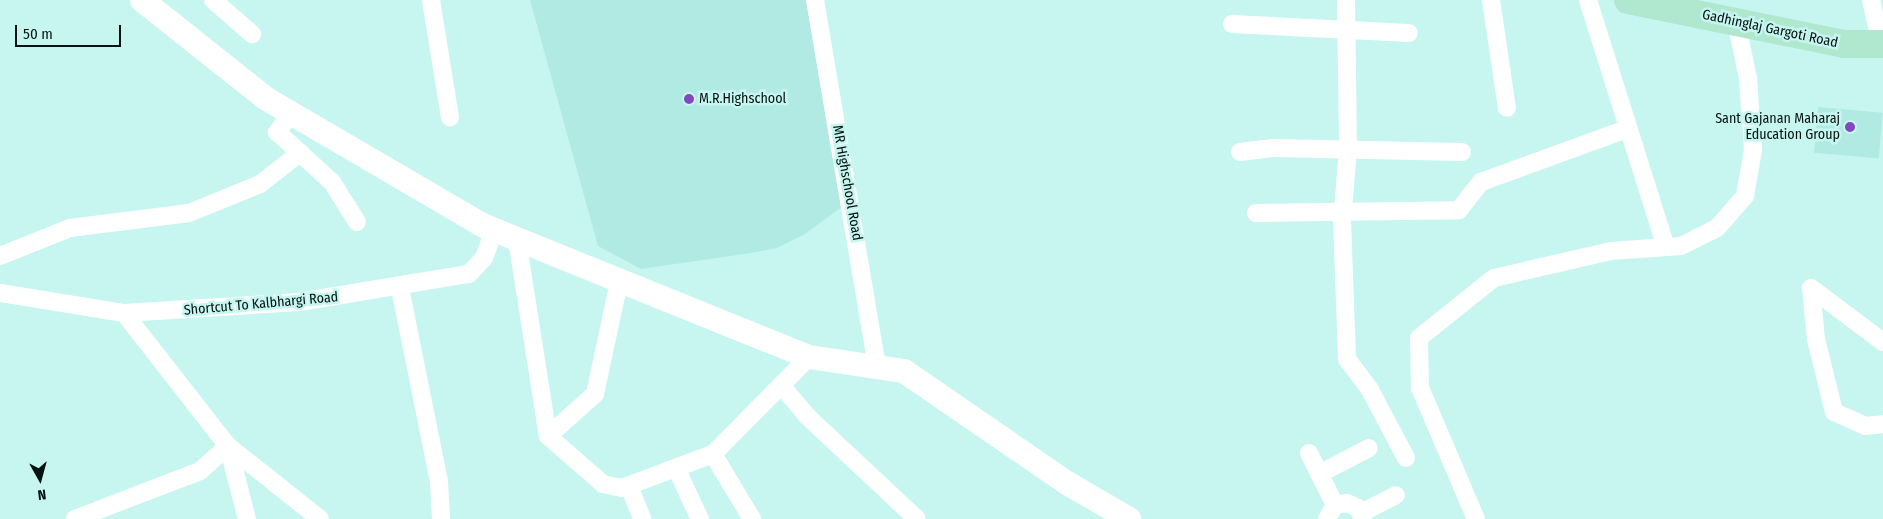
<!DOCTYPE html>
<style>
body{margin:0}
#map{position:relative;width:1883px;height:519px;overflow:hidden;background:#c7f6f0;font-family:"Fira Sans Condensed",sans-serif}
div>[style]{position:absolute}
.built>*{inset:0;background:#b1eae3;transform-origin:0 0}
.street>*{height:18px;margin:-9px;padding:0 9px;transform-origin:9px;border-radius:9px;background:#fff}
.secondary>*{height:24px;margin:-12px;padding:0 12px;transform-origin:12px;border-radius:12px;background:#fff}
.primary>*{height:28px;margin:-14px;padding:0 14px;transform-origin:14px;border-radius:14px;background:#b0e8cf}
.dots>*{width:14px;height:14px;translate:-50% -50%;box-sizing:border-box;border:2px solid #c7f6f0;border-radius:50%}
span{translate:-50% -50%;white-space:nowrap;text-align:center;line-height:1.15;-webkit-text-stroke:5px #c7f6f0;paint-order:stroke}
.street-label{font-size:14px;color:#031311}
.poi-label{font-size:14px;color:#031311}
.left{translate:0 -50%;text-align:left}
.right{translate:-100% -50%;text-align:right}
.north{position:absolute;left:15px;top:454px;width:50px;height:50px;-webkit-text-stroke:4px #c7f6f0;paint-order:stroke;rotate:173deg;font-size:14px;font-weight:700;line-height:20px;text-align:center;color:#031311}
.north::after{content:'';display:block;margin:auto;width:18px;height:22px;background:#031311;clip-path:polygon(50% 0,100% 100%,50% 72%,0 100%)}
.scale{position:absolute;left:15px;top:25px;width:106px;height:22px;box-sizing:border-box;border:2px solid #031311;border-top:0;padding-left:6px;font-size:15px;line-height:18px;white-space:nowrap;color:#031311;-webkit-text-stroke:4px #c7f6f0;paint-order:stroke}
</style>
<div id="map">
<div class="built">
<div style="clip-path:polygon(530px 0,815px 0,850px 201px,805px 234px,777px 248px,751px 253px,641px 269px,598px 246px)"></div>
<div style="left:1818px;top:107px;width:65px;height:46px;rotate:5deg"></div>
</div>
<div class="street">
<div style="left:213px;top:0;width:52px;rotate:41.1deg"></div>
<div style="left:431px;top:0;width:119px;rotate:80.8deg"></div>
<div style="left:815px;top:0;width:371px;rotate:80.4deg"></div>
<div style="left:1346px;top:0;width:151px;rotate:89.2deg"></div>
<div style="left:1348px;top:151px;width:70px;rotate:94.9deg"></div>
<div style="left:1342px;top:221px;width:138px;rotate:87.9deg"></div>
<div style="left:1347px;top:359px;width:36px;rotate:53deg"></div>
<div style="left:1369px;top:388px;width:79px;rotate:62.1deg"></div>
<div style="left:1491px;top:0;width:109px;rotate:81.6deg"></div>
<div style="left:1588px;top:0;width:259px;rotate:72.5deg"></div>
<div style="left:1871px;top:0;width:45px;rotate:77.2deg"></div>
<div style="left:1232px;top:24px;width:177px;rotate:2.9deg"></div>
<div style="left:291px;top:113px;width:24px;rotate:126deg"></div>
<div style="left:277px;top:132px;width:74px;rotate:42.3deg"></div>
<div style="left:332px;top:182px;width:47px;rotate:58deg"></div>
<div style="left:1240px;top:152px;width:34px;rotate:-7deg"></div>
<div style="left:1274px;top:148px;width:188px;rotate:1.2deg"></div>
<div style="left:1256px;top:213px;width:203px;rotate:-0.8deg"></div>
<div style="left:1459px;top:210px;width:36px;rotate:-52deg"></div>
<div style="left:1481px;top:182px;width:155px;rotate:-20deg"></div>
<div style="left:517px;top:239px;width:199px;rotate:81.1deg"></div>
<div style="left:0;top:256px;width:75px;rotate:-21.8deg"></div>
<div style="left:70px;top:228px;width:120px;rotate:-7.2deg"></div>
<div style="left:189px;top:213px;width:77px;rotate:-22.2deg"></div>
<div style="left:260px;top:184px;width:51px;rotate:-37.8deg"></div>
<div style="left:619px;top:282px;width:115px;rotate:102.1deg"></div>
<div style="left:595px;top:394px;width:63px;rotate:138.2deg"></div>
<div style="left:548px;top:436px;width:73px;rotate:41.1deg"></div>
<div style="left:603px;top:484px;width:19px;rotate:12deg"></div>
<div style="left:622px;top:488px;width:97px;rotate:-20.5deg"></div>
<div style="left:713px;top:454px;width:136px;rotate:-45.3deg"></div>
<div style="left:400px;top:288px;width:197px;rotate:78.6deg"></div>
<div style="left:439px;top:481px;width:38px;rotate:87deg"></div>
<div style="left:0;top:293px;width:126px;rotate:9.2deg"></div>
<div style="left:124px;top:313px;width:175px;rotate:-3.6deg"></div>
<div style="left:299px;top:302px;width:172px;rotate:-9.4deg"></div>
<div style="left:469px;top:274px;width:22px;rotate:-47deg"></div>
<div style="left:484px;top:258px;width:30px;rotate:-70deg"></div>
<div style="left:124px;top:313px;width:169px;rotate:52deg"></div>
<div style="left:228px;top:446px;width:117px;rotate:38.4deg"></div>
<div style="left:1883px;top:342px;width:90px;rotate:-143.1deg"></div>
<div style="left:1811px;top:288px;width:51px;rotate:84.4deg"></div>
<div style="left:1816px;top:339px;width:75px;rotate:76.1deg"></div>
<div style="left:1834px;top:412px;width:34px;rotate:24deg"></div>
<div style="left:1865px;top:426px;width:18px;rotate:-6deg"></div>
<div style="left:781px;top:385px;width:42px;rotate:49.8deg"></div>
<div style="left:808px;top:417px;width:149px;rotate:43.1deg"></div>
<div style="left:1309px;top:453px;width:58px;rotate:63.4deg"></div>
<div style="left:713px;top:454px;width:76px;rotate:59deg"></div>
<div style="left:677px;top:470px;width:54px;rotate:64.9deg"></div>
<div style="left:1319px;top:474px;width:56px;rotate:-27.5deg"></div>
<div style="left:629px;top:486px;width:35px;rotate:68deg"></div>
<div style="left:1361px;top:513px;width:39px;rotate:-27deg"></div>
<div style="left:75px;top:519px;width:134px;rotate:-21deg"></div>
<div style="left:200px;top:471px;width:38px;rotate:-42deg"></div>
<div style="left:228px;top:446px;width:75px;rotate:75.4deg"></div>
<div style="left:1327px;top:519px;width:16px;rotate:-60deg"></div>
<div style="left:1335px;top:505px;width:12px;rotate:-9deg"></div>
<div style="left:1347px;top:503px;width:12px;rotate:24deg"></div>
<div style="left:1358px;top:508px;width:12px;rotate:66deg"></div>
<div style="left:1476px;top:519px;width:142px;rotate:-113.1deg"></div>
<div style="left:1420px;top:388px;width:50px;rotate:-91.1deg"></div>
<div style="left:1419px;top:338px;width:96px;rotate:-38.7deg"></div>
<div style="left:1494px;top:278px;width:120px;rotate:-13deg"></div>
<div style="left:1611px;top:251px;width:70px;rotate:-4.1deg"></div>
<div style="left:1681px;top:246px;width:40px;rotate:-26.6deg"></div>
<div style="left:1717px;top:228px;width:43px;rotate:-48.8deg"></div>
<div style="left:1745px;top:196px;width:47px;rotate:-80.1deg"></div>
<div style="left:1753px;top:150px;width:72px;rotate:-94deg"></div>
<div style="left:1748px;top:78px;width:58px;rotate:-101.9deg"></div>
</div>
<div class="secondary">
<div style="left:142px;top:0;width:157px;rotate:38.5deg"></div>
<div style="left:265px;top:98px;width:251px;rotate:30.3deg"></div>
<div style="left:482px;top:225px;width:353px;rotate:22deg"></div>
<div style="left:809px;top:357px;width:96px;rotate:8.4deg"></div>
<div style="left:904px;top:371px;width:198px;rotate:34.5deg"></div>
<div style="left:1067px;top:483px;width:72px;rotate:30.1deg"></div>
</div>
<div class="primary">
<div style="left:1628px;top:0;width:220px;rotate:11.5deg"></div>
<div style="left:1844px;top:44px;width:39px"></div>
</div>
<div class="dots">
<div style="left:689px;top:99px;background:#8248bf"></div>
<div style="left:1850px;top:127px;background:#8248bf"></div>
</div>
<div class="street-label">
<span style="left:1770px;top:29px;rotate:12deg">Gadhinglaj Gargoti Road</span>
<span style="left:847px;top:183px;rotate:80deg">MR Highschool Road</span>
<span style="left:261px;top:304px;rotate:-5deg">Shortcut To Kalbhargi Road</span>
</div>
<div class="poi-label">
<span class="left" style="left:699px;top:99px">M.R.Highschool</span>
<span class="right" style="left:1840px;top:127px">Sant Gajanan Maharaj<br>Education Group</span>
</div>
<div class="north">N</div>
<div class="scale">50 m</div>
</div>
